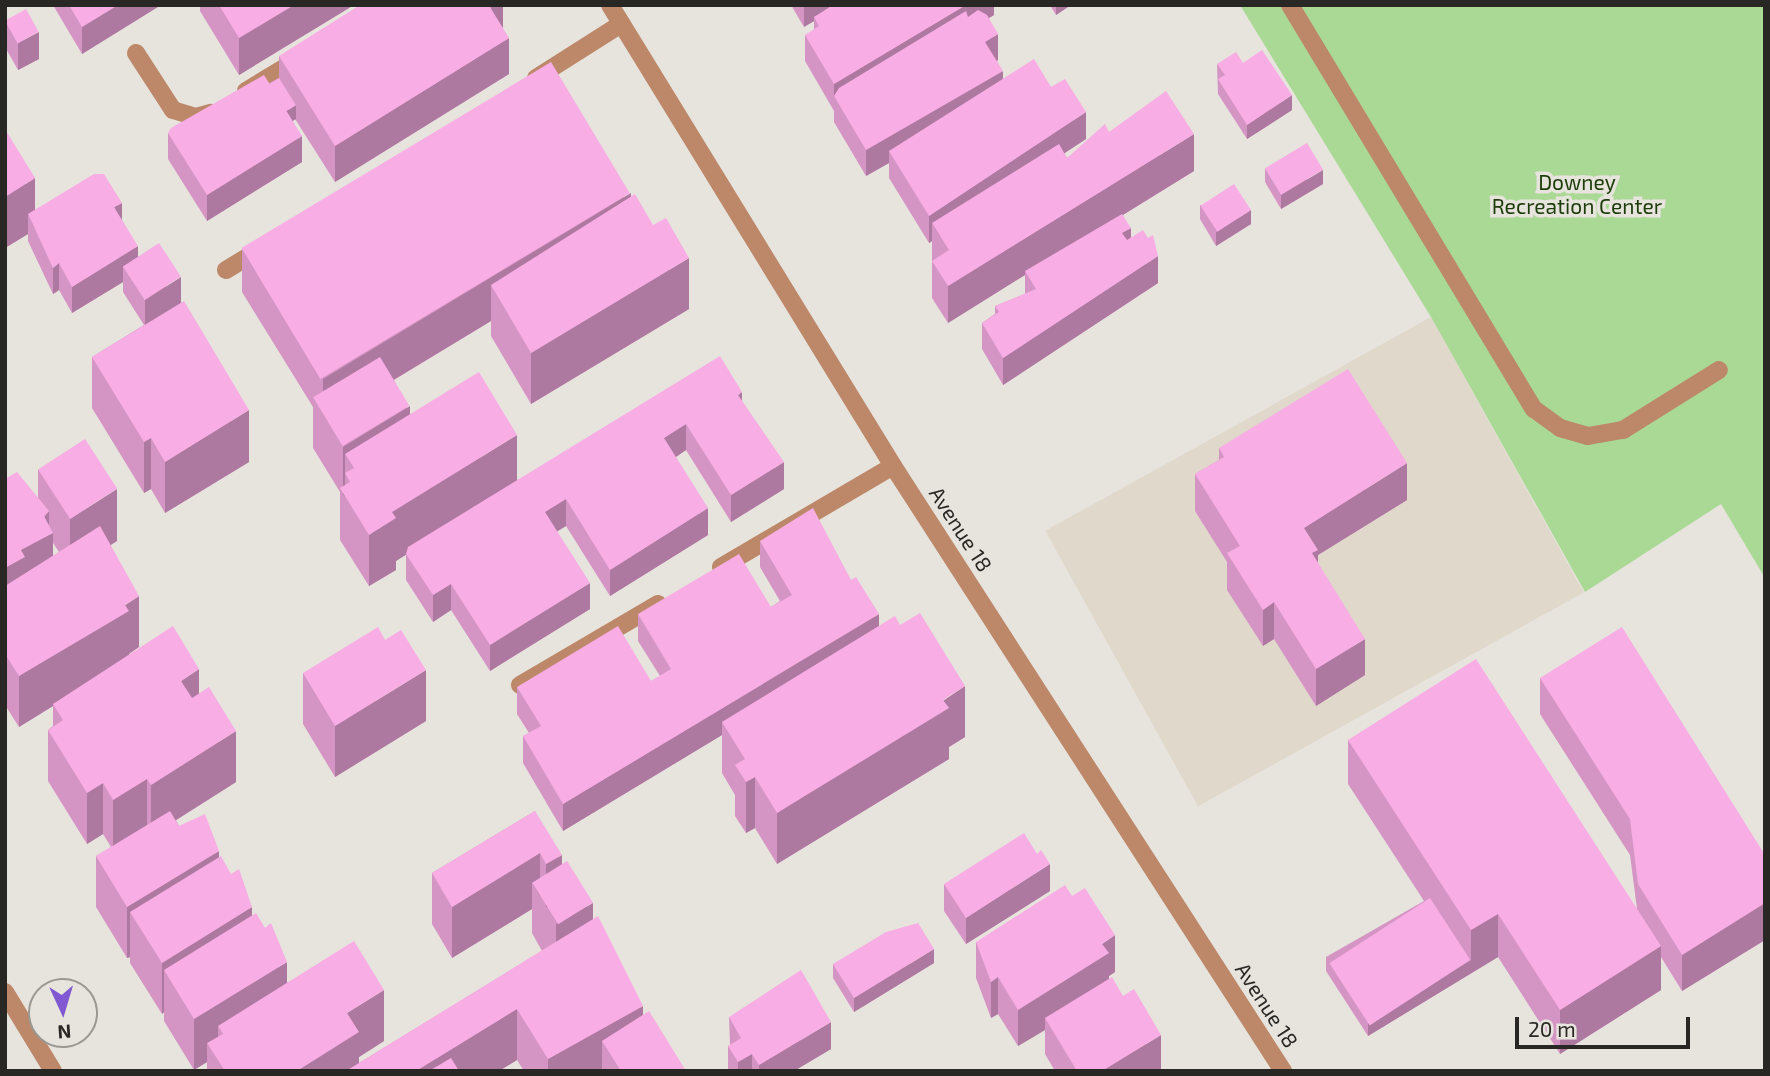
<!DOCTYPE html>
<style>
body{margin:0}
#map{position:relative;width:1770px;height:1076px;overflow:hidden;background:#e7e3dd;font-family:"Exo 2",sans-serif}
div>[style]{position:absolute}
.built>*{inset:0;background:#dfd8cb;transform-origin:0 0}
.green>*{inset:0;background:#aad995}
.minor>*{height:18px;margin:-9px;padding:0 9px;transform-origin:9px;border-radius:9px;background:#bc8869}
.wall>*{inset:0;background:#d595c4}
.shaded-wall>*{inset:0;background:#ae79a0}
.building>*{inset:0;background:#f8ade4;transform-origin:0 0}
span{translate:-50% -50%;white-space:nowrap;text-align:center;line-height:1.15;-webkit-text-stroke:7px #e7e3dd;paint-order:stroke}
.park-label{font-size:21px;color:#1c3c09}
.street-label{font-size:21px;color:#282724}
.frame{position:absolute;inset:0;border:7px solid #282724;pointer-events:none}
.north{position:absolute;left:28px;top:978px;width:70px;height:70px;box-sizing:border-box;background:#e7e3dd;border:2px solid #9b9893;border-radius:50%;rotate:176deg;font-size:19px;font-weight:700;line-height:28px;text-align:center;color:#282724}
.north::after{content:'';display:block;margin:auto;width:24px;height:32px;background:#8058d2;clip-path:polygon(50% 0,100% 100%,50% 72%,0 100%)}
.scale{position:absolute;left:1515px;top:1017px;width:175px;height:32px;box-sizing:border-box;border:4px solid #282724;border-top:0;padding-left:9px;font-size:21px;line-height:24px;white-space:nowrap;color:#282724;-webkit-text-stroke:5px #e7e3dd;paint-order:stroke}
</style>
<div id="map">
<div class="built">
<div style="left:1431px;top:317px;width:315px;height:441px;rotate:61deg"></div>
</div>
<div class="green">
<div style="clip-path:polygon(1240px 5px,1765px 5px,1765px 578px,1721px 504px,1585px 592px,1431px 317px)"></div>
</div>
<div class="minor">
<div style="left:610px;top:5px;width:541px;rotate:58.45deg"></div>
<div style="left:893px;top:466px;width:720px;rotate:57.19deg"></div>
<div style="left:1290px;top:5px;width:472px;rotate:58.9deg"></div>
<div style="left:1534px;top:409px;width:32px;rotate:36deg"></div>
<div style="left:1560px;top:428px;width:29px;rotate:16deg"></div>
<div style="left:1588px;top:436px;width:36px;rotate:-10deg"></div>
<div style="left:1623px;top:430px;width:113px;rotate:-32deg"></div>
<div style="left:136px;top:53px;width:68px;rotate:57deg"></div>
<div style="left:173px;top:110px;width:24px;rotate:17deg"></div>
<div style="left:196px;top:117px;width:15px;rotate:-16deg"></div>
<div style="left:536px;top:78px;width:101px;rotate:-32.4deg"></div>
<div style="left:246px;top:91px;width:60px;rotate:-31.3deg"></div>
<div style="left:226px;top:270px;width:42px;rotate:-31.4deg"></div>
<div style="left:721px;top:567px;width:199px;rotate:-30.4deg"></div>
<div style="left:520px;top:685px;width:160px;rotate:-30.4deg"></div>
<div style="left:5px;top:992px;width:92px;rotate:58.7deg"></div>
</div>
<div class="wall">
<div style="clip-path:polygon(53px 5px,161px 5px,82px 54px)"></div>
<div style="clip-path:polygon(200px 5px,354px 5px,239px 75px,200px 11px)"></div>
<div style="clip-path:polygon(503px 5px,503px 30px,509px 74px,335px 182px,295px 119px,293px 121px,302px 162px,207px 221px,168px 159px,168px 133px,279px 78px,279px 56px)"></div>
<div style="clip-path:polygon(791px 5px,994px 5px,994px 15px,989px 18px,998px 60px,997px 61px,1003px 79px,1051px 87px,1086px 139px,1064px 153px,1067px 158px,1109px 132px,1194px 171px,1123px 215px,1131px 238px,1158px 283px,1003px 385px,982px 349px,982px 323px,995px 314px,995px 306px,1025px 294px,1025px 275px,948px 323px,932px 298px,932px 241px,929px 243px,889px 178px,889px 163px,866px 176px,834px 122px,834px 111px,805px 61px,805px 35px,814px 30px,814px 21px,804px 27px)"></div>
<div style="clip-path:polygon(1050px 5px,1071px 5px,1056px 15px)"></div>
<div style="clip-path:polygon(5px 20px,39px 59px,18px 70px,5px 47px)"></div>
<div style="clip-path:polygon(1217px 64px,1292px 110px,1247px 139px,1218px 94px)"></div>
<div style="clip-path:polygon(5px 129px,35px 210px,122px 220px,138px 256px,181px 302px,249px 462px,165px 513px,151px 489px,144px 493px,92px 408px,92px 357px,144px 325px,123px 292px,123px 282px,72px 313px,59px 290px,53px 294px,28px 241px,28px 234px,5px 248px)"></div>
<div style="clip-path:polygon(1265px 168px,1323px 184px,1281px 209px,1265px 182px)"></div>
<div style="clip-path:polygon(631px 196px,689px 309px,531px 404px,491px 336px,491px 321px,394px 380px,410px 414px,517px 480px,742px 402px,784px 489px,731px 522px,686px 450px,676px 457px,708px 535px,610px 596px,566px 526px,557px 531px,590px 609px,490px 671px,451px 610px,433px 622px,406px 580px,406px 554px,396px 561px,396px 570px,369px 586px,340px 540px,340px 492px,313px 448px,313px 407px,242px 292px,242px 248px)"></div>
<div style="clip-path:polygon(1200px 205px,1251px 224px,1216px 246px,1200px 219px)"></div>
<div style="clip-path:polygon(1219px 448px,1407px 500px,1318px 555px,1318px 563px,1365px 675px,1316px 706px,1274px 639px,1263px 646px,1227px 590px,1227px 562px,1195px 511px,1195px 474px,1219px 460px)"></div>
<div style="clip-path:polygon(evenodd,38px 469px,117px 541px,111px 545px,129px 655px,199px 694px,236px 782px,176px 820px,179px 826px,219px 857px,252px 915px,287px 982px,384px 1041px,359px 1057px,359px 1063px,542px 951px,532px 933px,532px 909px,452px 958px,432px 924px,432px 873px,535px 811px,562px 864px,593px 919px,643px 1015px,686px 1071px,524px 1071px,517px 1060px,499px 1071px,207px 1071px,207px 1062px,194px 1070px,164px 1021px,164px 1012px,162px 1014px,130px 963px,130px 957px,127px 958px,96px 907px,96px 856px,111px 847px,103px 834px,87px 844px,48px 781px,48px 730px,53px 726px,53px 706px,19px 727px,5px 705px,5px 479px,38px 498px,38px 469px,53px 543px,59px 552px,53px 556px,53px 543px)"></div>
<div style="clip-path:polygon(760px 541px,851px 580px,879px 626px,965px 737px,949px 747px,949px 759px,777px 864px,755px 828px,746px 833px,735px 816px,735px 795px,722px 773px,722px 735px,563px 831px,523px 763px,523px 736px,529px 733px,517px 714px,517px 687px,651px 681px,660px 676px,638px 641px,638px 614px,771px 607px,780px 601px,760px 567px)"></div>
<div style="clip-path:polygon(303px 673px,426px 721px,335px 777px,303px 724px)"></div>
<div style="clip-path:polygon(1540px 678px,1765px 855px,1765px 940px,1682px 991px,1661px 957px,1661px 990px,1560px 1054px,1498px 957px,1368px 1036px,1326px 971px,1326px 957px,1424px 901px,1348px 784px,1348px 740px,1637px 909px,1630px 855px,1540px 714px)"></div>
<div style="clip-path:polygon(944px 884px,1050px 891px,966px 944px,944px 911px)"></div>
<div style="clip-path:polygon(976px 942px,1115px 972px,1109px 976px,1109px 979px,1161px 1071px,1055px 1071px,1045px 1054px,1045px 1030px,1018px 1046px,998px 1014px,991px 1018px,976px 978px)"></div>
<div style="clip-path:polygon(934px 963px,854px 1012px,833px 978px,833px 964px)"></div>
<div style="clip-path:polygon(729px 1017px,831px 1049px,794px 1071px,728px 1071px,728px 1046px,730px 1045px)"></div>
</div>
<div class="shaded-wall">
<div style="clip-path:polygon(118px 5px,161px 5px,82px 54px,82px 27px)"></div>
<div style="clip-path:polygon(294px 5px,354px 5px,239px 75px,239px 38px)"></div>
<div style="clip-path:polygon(493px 5px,503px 5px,503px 35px,490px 7px)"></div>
<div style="clip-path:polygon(804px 5px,840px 5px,814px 17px,814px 21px,804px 27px)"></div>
<div style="clip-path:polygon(966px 5px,994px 5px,994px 15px,841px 107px,834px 96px,834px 84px)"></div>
<div style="clip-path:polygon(1056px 5px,1071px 5px,1056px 15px)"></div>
<div style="clip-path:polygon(39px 32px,39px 59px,18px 70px,18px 43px)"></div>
<div style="clip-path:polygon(998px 34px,998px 60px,985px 68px,985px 42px)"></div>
<div style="clip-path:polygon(509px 38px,509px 74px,335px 182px,335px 146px)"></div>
<div style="clip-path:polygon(1003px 71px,1003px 98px,889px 151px,889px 163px,866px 176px,866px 150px)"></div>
<div style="clip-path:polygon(1292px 95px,1292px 110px,1247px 139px,1247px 125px)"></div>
<div style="clip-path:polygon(296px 105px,296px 119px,280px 128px,280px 114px)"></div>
<div style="clip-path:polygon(1086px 112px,1086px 139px,940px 236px,932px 223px,932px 241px,929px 243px,929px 216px)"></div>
<div style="clip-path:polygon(1194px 134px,1194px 171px,1027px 274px,1025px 271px,1025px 275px,948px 323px,948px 286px)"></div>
<div style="clip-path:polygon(302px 136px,302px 162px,207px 221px,207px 195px)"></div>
<div style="clip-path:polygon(1323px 170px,1323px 184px,1281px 209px,1281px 195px)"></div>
<div style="clip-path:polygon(35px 178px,35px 229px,28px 214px,28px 234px,5px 248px,5px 197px)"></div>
<div style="clip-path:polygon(631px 193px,631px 236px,491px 285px,491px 321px,327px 420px,323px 413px,323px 379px)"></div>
<div style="clip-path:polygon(122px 203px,122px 229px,114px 207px)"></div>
<div style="clip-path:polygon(1251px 210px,1251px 224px,1216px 246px,1216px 232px)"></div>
<div style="clip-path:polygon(1131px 228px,1131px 255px,1122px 233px)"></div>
<div style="clip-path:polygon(138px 246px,138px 273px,123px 266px,123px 282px,72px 313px,72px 287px)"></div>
<div style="clip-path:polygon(1158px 256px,1158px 283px,1003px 385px,1003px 358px)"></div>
<div style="clip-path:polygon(689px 258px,689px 309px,531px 404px,531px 353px)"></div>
<div style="clip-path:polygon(59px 263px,59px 290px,53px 294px,53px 268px)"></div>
<div style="clip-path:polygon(181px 277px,181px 304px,145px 326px,145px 300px)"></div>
<div style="clip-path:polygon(742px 392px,742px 418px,738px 395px)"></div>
<div style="clip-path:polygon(410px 406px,410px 457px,354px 468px,345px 454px,345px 497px,343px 494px,343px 447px)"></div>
<div style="clip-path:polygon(249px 410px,249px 462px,165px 513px,165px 462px)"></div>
<div style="clip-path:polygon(686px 424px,686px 450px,664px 465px,664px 438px)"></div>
<div style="clip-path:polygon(517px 435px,517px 486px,396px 561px,396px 570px,369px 586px,369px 535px,392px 512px)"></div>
<div style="clip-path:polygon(151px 438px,151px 489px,144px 493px,144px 442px)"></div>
<div style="clip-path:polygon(784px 462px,784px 489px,731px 522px,731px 495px)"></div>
<div style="clip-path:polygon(1407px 463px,1407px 500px,1318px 555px,1318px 586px,1304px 528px)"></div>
<div style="clip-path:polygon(117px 489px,117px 541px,70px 570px,70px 519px)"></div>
<div style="clip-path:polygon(566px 499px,566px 526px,545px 539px,545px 512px)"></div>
<div style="clip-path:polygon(708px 508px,708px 535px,610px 596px,610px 570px)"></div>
<div style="clip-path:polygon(49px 511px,49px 535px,53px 533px,53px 584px,5px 619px,5px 568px,21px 550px)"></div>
<div style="clip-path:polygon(590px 583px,590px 609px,490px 671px,490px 645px)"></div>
<div style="clip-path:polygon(451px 584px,451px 610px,433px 622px,433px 595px)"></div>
<div style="clip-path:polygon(139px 596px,139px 647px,129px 654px,129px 662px,53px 704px,53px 706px,19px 727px,19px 676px)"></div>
<div style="clip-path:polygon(1274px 602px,1274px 639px,1263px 646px,1263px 610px)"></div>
<div style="clip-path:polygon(879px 614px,879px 640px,722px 722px,722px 735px,563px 831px,563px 804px)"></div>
<div style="clip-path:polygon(1365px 639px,1365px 675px,1316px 706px,1316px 669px)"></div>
<div style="clip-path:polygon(199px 669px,199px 720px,181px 681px)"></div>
<div style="clip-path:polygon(426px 670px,426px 721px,335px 777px,335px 726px)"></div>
<div style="clip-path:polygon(965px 686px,965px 737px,949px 747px,949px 759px,777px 864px,777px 813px)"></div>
<div style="clip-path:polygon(236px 731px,236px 782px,151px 836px,151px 785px)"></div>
<div style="clip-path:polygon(755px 777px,755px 828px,746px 833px,746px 782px)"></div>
<div style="clip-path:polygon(147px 779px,147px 830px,113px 851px,113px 800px)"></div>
<div style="clip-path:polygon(103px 783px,103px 834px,87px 844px,87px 793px)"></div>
<div style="clip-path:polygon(219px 851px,219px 902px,130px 912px,130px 957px,127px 958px,127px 907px)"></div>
<div style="clip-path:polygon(540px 853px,540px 896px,532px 882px,532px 909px,452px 958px,452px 907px)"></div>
<div style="clip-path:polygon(562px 855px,562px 906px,546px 907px,546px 864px)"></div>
<div style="clip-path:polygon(1050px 864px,1050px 891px,966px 944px,966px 918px)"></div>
<div style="clip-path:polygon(593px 903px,593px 954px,556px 975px,556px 924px)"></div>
<div style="clip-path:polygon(1765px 903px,1765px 940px,1682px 991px,1682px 955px)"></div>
<div style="clip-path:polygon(252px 907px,252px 958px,164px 970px,164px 1012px,162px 1014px,162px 963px)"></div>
<div style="clip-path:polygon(1498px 914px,1498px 957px,1368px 1036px,1368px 1022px,1471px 960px,1471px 930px)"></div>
<div style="clip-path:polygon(1115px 935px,1115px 972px,1109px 976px,1109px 989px,1045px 1018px,1045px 1030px,1018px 1046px,1018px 1010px,1102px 944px)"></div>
<div style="clip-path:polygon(1661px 946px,1661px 990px,1560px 1054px,1560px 1010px)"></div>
<div style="clip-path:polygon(934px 949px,934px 963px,854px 1012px,854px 998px)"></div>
<div style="clip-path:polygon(287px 962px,287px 1013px,223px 1034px,218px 1026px,218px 1056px,207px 1043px,207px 1062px,194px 1070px,194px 1019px)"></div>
<div style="clip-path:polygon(998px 977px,998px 1014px,991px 1018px,991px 982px)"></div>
<div style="clip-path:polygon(384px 990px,384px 1041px,359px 1057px,359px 1071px,297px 1071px,347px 1013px)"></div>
<div style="clip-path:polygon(643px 1006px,643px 1057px,602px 1041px,602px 1071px,548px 1071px,548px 1059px)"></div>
<div style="clip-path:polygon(517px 1009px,517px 1060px,499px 1071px,416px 1071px)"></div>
<div style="clip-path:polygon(831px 1022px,831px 1049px,794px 1071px,759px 1071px,759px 1065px)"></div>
<div style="clip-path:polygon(1161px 1035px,1161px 1071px,1102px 1071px)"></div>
<div style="clip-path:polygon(752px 1054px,752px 1071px,738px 1071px,738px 1062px)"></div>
</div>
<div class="building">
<div style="clip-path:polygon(69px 5px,118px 5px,82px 27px)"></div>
<div style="clip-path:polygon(219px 5px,294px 5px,239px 38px)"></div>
<div style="clip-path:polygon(360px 5px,493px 5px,490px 7px,509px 38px,335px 146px,279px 56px)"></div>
<div style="clip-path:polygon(833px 5px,966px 5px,834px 84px,805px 35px,819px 26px,814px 17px)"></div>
<div style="left:26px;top:9px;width:26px;height:24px;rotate:61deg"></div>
<div style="clip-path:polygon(978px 10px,987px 15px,998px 34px,985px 42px,1003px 71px,866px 150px,834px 96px,839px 88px,966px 11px,968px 17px)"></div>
<div style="clip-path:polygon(1262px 50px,1292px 95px,1247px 125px,1218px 79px,1225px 75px,1217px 64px,1236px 52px,1243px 63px)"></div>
<div style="clip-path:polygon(1034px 59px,1051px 87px,1065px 79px,1086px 112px,929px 216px,889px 151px)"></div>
<div style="left:551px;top:62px;width:153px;height:361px;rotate:59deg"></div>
<div style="clip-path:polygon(264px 75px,302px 136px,207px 195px,168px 133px,171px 128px)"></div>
<div style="left:279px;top:78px;width:32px;height:12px;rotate:58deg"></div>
<div style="clip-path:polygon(1166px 91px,1194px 134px,948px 286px,932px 261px,949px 250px,932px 223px,1059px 144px,1067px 158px,1105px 124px,1109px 132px)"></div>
<div style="clip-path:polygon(5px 129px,35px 178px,5px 197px)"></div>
<div style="left:1307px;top:143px;width:31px;height:49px;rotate:59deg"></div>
<div style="clip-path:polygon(94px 174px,104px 174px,122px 203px,114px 207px,138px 246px,72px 287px,59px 263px,53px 268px,28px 214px)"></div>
<div style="left:1234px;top:184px;width:31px;height:40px;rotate:57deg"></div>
<div style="clip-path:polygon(635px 194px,653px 225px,666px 218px,689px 258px,531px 353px,491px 285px)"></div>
<div style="clip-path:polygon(1122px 214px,1131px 228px,1122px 233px,1127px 240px,1143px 230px,1148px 238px,1153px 235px,1158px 256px,1003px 358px,982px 323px,999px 312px,995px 306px,1036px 289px,1025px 271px)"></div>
<div style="left:159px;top:243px;width:40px;height:43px;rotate:57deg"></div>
<div style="clip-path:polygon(184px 301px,249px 410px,165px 462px,151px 438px,144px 442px,92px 357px)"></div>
<div style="clip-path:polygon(720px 356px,742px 392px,738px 395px,784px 462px,731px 495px,686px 424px,664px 438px,708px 508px,610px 570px,566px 499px,545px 512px,590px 583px,490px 645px,451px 584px,433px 595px,406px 554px,408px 547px)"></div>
<div style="left:380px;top:357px;width:57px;height:78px;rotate:59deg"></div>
<div style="clip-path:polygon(1348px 369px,1407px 463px,1304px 528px,1318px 550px,1312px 553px,1365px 639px,1316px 669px,1274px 602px,1263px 610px,1227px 553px,1240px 546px,1195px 474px,1224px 457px,1219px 448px)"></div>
<div style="clip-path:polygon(479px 372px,517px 435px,392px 512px,396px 518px,369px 535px,340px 488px,350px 482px,345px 473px,354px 468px,345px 454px)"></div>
<div style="left:85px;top:439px;width:59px;height:56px;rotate:57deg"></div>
<div style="clip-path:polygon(17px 472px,49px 511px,44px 516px,53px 533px,21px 550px,25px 557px,5px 568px,5px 479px)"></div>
<div style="clip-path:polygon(813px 508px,851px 580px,856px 577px,879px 614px,563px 804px,523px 736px,541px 726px,517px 687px,618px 626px,651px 681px,671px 669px,638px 614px,739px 554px,771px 607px,792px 595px,760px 541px)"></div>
<div style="clip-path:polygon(100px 526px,139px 596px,125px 605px,129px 611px,19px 676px,5px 654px,5px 586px)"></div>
<div style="clip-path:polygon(920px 613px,965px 686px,943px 700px,949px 708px,777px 813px,755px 777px,746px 782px,735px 765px,745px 759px,722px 722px,895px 616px,900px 625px)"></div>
<div style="clip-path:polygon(173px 626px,199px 669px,181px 681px,192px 698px,209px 687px,236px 731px,151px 785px,147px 779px,113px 800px,103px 783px,87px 793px,48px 730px,63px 720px,53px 704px)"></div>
<div style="clip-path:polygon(378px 627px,385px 640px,401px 630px,426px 670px,335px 726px,303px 673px)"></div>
<div style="clip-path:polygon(1622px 627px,1765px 855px,1765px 903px,1682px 955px,1638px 884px,1630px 819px,1540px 678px)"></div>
<div style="clip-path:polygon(1476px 659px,1661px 946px,1560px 1010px,1498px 914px,1471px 930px,1348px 740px)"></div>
<div style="clip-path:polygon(170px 811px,179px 826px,205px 814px,219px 851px,127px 907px,96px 856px)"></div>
<div style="clip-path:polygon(535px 811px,562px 855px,546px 864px,540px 853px,452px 907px,432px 873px)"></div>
<div style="clip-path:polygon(1024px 833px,1037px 854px,1041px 850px,1050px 864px,966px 918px,944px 884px)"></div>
<div style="clip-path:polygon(221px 856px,231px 874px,239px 869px,252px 907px,162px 963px,130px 912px)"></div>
<div style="left:567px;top:861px;width:49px;height:41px;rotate:58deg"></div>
<div style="clip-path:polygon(1065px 885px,1072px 896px,1085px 888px,1115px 935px,1102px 944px,1109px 953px,1018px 1010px,998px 977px,991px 982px,976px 942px)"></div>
<div style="left:1430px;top:898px;width:74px;height:120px;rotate:57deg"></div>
<div style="clip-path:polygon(256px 913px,265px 928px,271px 923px,287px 962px,194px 1019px,164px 970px)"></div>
<div style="clip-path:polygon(598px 916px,643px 1006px,548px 1059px,517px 1009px,416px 1071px,346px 1071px)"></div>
<div style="clip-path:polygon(918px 923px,934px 949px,854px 998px,833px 964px,886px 932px)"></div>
<div style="clip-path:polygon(354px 941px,384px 990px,347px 1013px,359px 1032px,297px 1071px,225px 1071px,207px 1043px,223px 1034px,218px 1026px)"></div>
<div style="clip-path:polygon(801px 970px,831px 1022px,759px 1065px,752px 1054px,738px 1062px,728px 1046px,741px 1038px,729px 1017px)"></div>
<div style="clip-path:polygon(1112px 977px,1123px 996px,1134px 989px,1161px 1035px,1102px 1071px,1077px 1071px,1045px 1018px)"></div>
<div style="clip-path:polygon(649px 1011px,686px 1071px,621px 1071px,602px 1041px)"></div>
<div style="clip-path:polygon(451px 1058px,459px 1071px,429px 1071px)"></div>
</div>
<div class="park-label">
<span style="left:1577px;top:194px">Downey<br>Recreation Center</span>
</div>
<div class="street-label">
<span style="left:961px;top:529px;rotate:57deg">Avenue 18</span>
<span style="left:1267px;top:1005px;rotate:57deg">Avenue 18</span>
</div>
<div class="frame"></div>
<div class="north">N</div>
<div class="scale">20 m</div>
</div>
